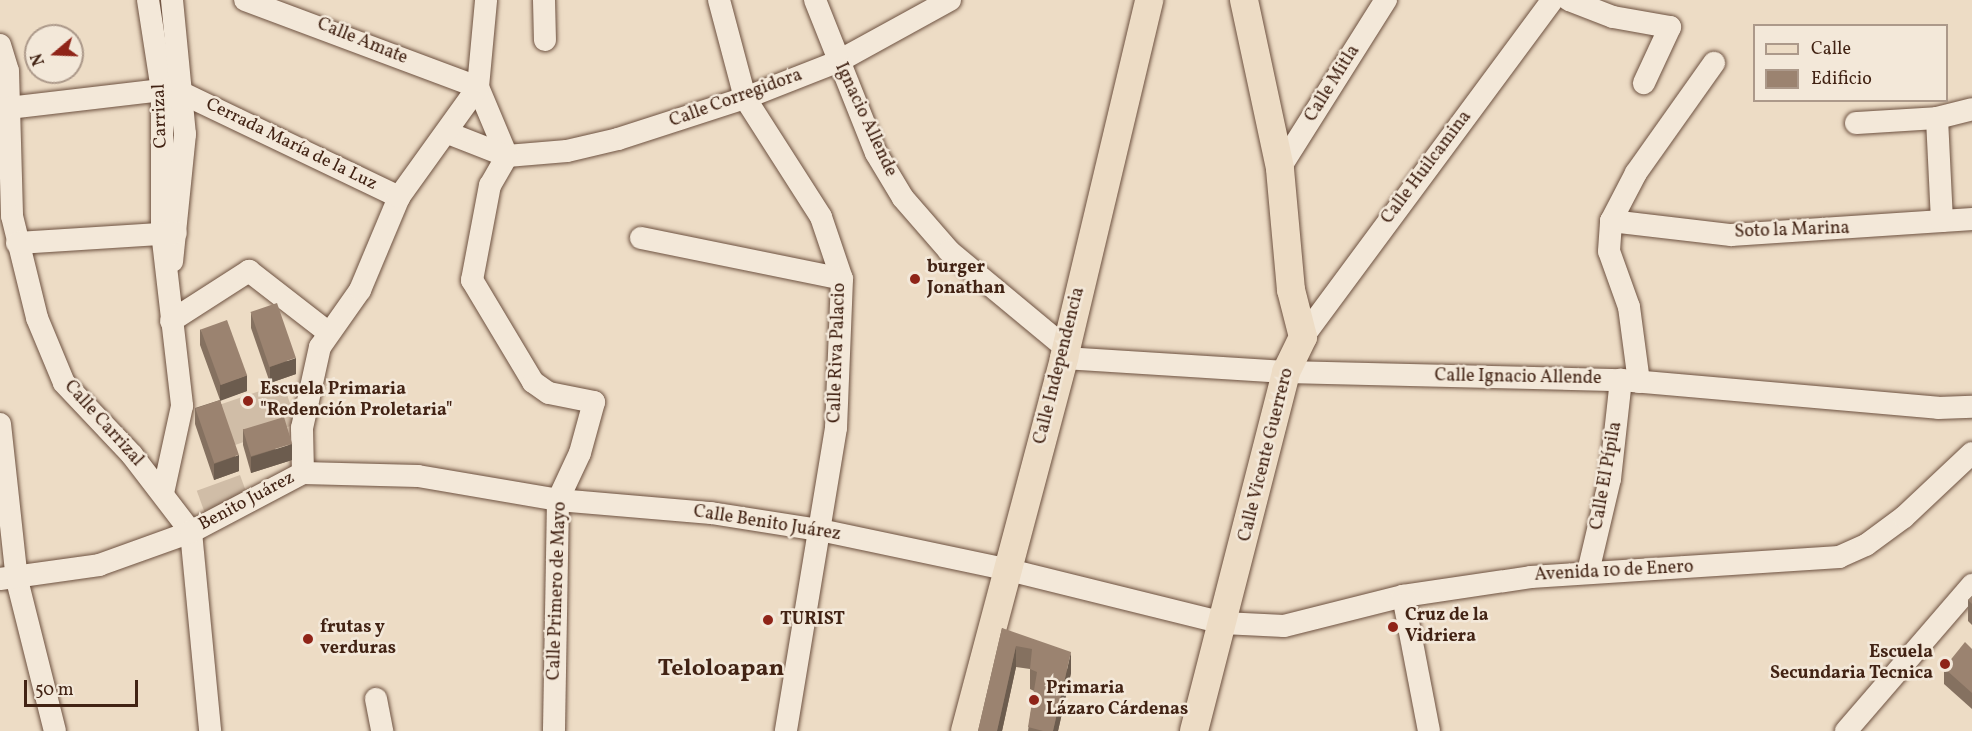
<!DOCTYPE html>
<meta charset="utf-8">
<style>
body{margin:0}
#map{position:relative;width:1972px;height:731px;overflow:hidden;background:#eddcc5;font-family:Vollkorn,serif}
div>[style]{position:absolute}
.green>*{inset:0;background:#d0bda7;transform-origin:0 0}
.roads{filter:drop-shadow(0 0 2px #6d5140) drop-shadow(0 0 2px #6d5140)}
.minor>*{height:22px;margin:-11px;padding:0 11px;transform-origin:11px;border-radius:11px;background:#f3e8d9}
.major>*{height:28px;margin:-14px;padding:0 14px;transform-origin:14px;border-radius:14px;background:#eddcc5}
.wall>*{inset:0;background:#857160}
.shaded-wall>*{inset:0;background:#6c5c4e}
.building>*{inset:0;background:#9b8370;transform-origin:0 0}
.dots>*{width:16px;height:16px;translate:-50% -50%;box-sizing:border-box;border:3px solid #f3e8d9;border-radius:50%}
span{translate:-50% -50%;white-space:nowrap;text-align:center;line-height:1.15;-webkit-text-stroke:5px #f3e8d9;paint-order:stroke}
.street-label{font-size:18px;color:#422314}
.poi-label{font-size:18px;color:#422314;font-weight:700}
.left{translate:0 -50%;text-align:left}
.right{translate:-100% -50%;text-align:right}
.district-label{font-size:24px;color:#422314;font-weight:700}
.legend{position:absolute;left:1753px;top:24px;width:195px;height:78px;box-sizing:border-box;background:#f3e8d9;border:2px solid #ac998a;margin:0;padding:8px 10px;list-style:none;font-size:18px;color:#422314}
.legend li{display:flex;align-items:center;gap:12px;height:30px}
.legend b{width:30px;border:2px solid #ac998a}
.north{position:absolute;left:24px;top:24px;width:60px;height:60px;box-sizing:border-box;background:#f3e8d9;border:2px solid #ac998a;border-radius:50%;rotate:251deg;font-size:16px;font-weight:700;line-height:24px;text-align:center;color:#422314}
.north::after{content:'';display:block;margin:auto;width:21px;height:27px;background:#8f2418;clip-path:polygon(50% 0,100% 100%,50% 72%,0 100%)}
.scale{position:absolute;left:24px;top:680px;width:114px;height:27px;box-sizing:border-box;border:3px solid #422314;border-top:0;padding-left:8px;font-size:18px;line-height:21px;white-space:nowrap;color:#422314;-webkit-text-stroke:4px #f3e8d9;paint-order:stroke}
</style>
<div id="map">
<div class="green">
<div style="left:283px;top:383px;width:43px;height:67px;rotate:71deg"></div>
<div style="left:240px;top:475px;width:23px;height:46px;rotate:70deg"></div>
</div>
<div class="roads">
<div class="minor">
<div style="left:148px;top:0;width:91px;rotate:81.2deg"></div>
<div style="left:162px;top:90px;width:142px;rotate:90deg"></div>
<div style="left:162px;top:232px;width:175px;rotate:83.4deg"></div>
<div style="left:182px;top:406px;width:89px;rotate:102.3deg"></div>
<div style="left:172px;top:0;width:135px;rotate:84.5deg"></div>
<div style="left:185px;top:134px;width:128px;rotate:95.8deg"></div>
<div style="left:245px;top:0;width:249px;rotate:20.5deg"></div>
<div style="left:478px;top:87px;width:75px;rotate:67.2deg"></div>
<div style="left:507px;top:156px;width:60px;rotate:-4.8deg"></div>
<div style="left:567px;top:151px;width:52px;rotate:-13.2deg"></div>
<div style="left:618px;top:139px;width:133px;rotate:-17.9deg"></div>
<div style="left:745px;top:98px;width:99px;rotate:-21.4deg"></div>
<div style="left:837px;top:62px;width:129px;rotate:-28.8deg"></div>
<div style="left:544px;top:0;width:40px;rotate:88.6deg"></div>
<div style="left:719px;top:0;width:101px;rotate:75.1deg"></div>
<div style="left:745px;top:98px;width:141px;rotate:57.4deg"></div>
<div style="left:821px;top:217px;width:65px;rotate:71.3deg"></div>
<div style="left:842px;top:279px;width:149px;rotate:92.3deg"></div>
<div style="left:836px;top:428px;width:307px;rotate:99.4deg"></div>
<div style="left:815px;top:0;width:165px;rotate:68.3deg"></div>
<div style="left:876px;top:153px;width:52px;rotate:59deg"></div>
<div style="left:903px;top:198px;width:70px;rotate:49deg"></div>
<div style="left:949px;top:251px;width:152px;rotate:39.7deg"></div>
<div style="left:1569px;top:0;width:47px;rotate:21.1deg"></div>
<div style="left:1613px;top:17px;width:58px;rotate:10deg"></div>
<div style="left:1670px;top:27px;width:62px;rotate:114.9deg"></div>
<div style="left:0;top:45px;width:27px;rotate:73deg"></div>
<div style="left:8px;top:71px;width:145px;rotate:88.4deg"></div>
<div style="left:12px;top:216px;width:105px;rotate:76.2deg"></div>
<div style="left:37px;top:318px;width:70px;rotate:67.4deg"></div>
<div style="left:64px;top:383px;width:99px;rotate:46.6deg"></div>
<div style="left:132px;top:455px;width:97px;rotate:52.5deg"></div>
<div style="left:191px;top:532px;width:200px;rotate:84.5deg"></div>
<div style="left:0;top:109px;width:163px;rotate:-6.7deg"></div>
<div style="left:162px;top:90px;width:20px;rotate:9deg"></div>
<div style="left:182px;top:93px;width:241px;rotate:25.6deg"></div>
<div style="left:1856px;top:123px;width:81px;rotate:-3.5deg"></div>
<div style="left:448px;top:133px;width:63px;rotate:21.3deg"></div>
<div style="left:507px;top:156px;width:34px;rotate:120deg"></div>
<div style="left:490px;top:185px;width:97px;rotate:100.7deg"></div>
<div style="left:472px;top:280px;width:119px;rotate:59.1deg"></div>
<div style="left:533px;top:382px;width:19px;rotate:35deg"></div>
<div style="left:549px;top:393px;width:46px;rotate:11.3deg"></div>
<div style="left:594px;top:402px;width:53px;rotate:105.4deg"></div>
<div style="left:580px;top:453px;width:52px;rotate:115.1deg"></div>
<div style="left:558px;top:500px;width:231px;rotate:91deg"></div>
<div style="left:1280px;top:168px;width:199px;rotate:-57.8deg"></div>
<div style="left:1611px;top:221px;width:121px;rotate:6.7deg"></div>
<div style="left:1731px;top:235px;width:242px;rotate:-3.8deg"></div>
<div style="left:1942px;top:221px;width:103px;rotate:-92.8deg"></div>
<div style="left:1937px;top:118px;width:36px;rotate:-14deg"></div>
<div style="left:641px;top:238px;width:205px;rotate:11.5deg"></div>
<div style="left:17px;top:243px;width:159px;rotate:-3.6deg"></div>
<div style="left:171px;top:321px;width:93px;rotate:-32.7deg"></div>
<div style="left:249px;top:271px;width:101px;rotate:37.8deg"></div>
<div style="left:1303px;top:337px;width:419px;rotate:-53.5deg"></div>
<div style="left:1064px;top:358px;width:222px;rotate:3.6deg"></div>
<div style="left:1286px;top:372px;width:335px;rotate:1.4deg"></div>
<div style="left:1621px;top:380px;width:318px;rotate:5deg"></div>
<div style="left:1938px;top:408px;width:34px;rotate:-2deg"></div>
<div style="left:1639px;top:382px;width:76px;rotate:-97.6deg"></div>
<div style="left:1629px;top:307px;width:59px;rotate:-109.7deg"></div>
<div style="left:1609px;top:251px;width:30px;rotate:-86deg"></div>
<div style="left:1611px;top:221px;width:54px;rotate:-62.5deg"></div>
<div style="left:1636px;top:173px;width:135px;rotate:-54.7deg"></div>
<div style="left:0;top:424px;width:157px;rotate:83.8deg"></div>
<div style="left:17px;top:580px;width:156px;rotate:75.9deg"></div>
<div style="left:303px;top:473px;width:45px;rotate:-91.3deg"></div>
<div style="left:302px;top:428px;width:83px;rotate:-77.5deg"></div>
<div style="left:320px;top:347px;width:70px;rotate:-54.9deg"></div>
<div style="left:360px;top:290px;width:101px;rotate:-67.2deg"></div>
<div style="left:399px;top:197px;width:135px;rotate:-54.3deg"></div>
<div style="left:478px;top:87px;width:87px;rotate:-84.7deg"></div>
<div style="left:1588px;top:572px;width:96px;rotate:-76.7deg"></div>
<div style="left:1610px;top:479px;width:100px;rotate:-83.7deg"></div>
<div style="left:0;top:579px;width:100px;rotate:-8deg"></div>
<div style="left:99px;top:565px;width:98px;rotate:-19.7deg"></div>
<div style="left:191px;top:532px;width:127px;rotate:-27.8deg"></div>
<div style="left:303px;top:473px;width:115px;rotate:1.5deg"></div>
<div style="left:418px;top:476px;width:142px;rotate:9.7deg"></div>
<div style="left:558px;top:500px;width:154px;rotate:4.9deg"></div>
<div style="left:711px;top:513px;width:110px;rotate:8.9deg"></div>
<div style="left:820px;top:530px;width:189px;rotate:11.9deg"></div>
<div style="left:1005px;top:569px;width:225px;rotate:13.9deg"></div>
<div style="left:1223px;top:623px;width:61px;rotate:2.8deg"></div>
<div style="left:1284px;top:626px;width:123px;rotate:-14.1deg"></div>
<div style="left:1403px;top:596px;width:129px;rotate:-8.4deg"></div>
<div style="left:1531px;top:577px;width:309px;rotate:-3.7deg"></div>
<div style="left:1839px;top:557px;width:30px;rotate:-24deg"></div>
<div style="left:1866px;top:545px;width:47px;rotate:-36.4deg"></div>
<div style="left:1904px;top:517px;width:93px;rotate:-43.3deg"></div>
<div style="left:1403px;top:596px;width:137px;rotate:79.1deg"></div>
<div style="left:376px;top:699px;width:33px;rotate:79deg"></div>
<div style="left:1846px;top:731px;width:193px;rotate:-49.2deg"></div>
</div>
<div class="major">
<div style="left:965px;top:731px;width:386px;rotate:-75.1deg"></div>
<div style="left:1064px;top:358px;width:368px;rotate:-76.6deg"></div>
<div style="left:1194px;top:731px;width:371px;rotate:-75.6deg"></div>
<div style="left:1286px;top:372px;width:39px;rotate:-64deg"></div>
<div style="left:1303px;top:337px;width:49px;rotate:-104.3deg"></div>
<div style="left:1291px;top:290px;width:122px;rotate:-95.2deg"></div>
<div style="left:1280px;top:168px;width:172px;rotate:-102.1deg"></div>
</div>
</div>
<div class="wall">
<div style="clip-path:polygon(251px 313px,296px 374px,270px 383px,251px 328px)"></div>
<div style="clip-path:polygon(200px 329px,247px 391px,220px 400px,239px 471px,214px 480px,195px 424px,195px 408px,220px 400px,200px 345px)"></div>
<div style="clip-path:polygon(243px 429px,292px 460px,251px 473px,243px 445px)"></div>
<div style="clip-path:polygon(1972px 596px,1972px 625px,1968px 621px,1968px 600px)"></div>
<div style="clip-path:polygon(1002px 628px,1071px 673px,1058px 731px,1028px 731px,1034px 691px,1030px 689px,1030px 669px,1016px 667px,1002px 731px,978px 731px)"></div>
<div style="clip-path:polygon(1972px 649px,1972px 709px,1944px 684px,1944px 668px)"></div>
</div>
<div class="shaded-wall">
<div style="clip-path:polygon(296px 358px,296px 374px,270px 383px,270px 367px)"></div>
<div style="clip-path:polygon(247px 375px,247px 391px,220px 401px,220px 385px)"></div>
<div style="clip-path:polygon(292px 444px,292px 460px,251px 473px,251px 457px)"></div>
<div style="clip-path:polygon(239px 455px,239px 471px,214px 480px,214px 464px)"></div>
<div style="clip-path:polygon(1016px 646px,1016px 667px,1002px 731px,997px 731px)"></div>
<div style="clip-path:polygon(1071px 652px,1071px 673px,1058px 731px,1053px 731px)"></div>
</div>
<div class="building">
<div style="left:277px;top:303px;width:58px;height:28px;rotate:71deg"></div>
<div style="left:227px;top:320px;width:59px;height:28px;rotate:70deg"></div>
<div style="left:220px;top:400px;width:58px;height:26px;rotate:71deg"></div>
<div style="left:284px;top:417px;width:28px;height:43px;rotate:73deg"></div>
<div style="clip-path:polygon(1972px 596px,1972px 604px,1968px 600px)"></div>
<div style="clip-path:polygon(1002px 628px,1071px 652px,1053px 731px,1043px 731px,1028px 727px,1037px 672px,1030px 669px,1032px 649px,1016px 646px,997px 731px,978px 731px)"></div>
<div style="clip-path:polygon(1965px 642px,1972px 649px,1972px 693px,1944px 668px)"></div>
</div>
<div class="dots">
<div style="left:915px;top:279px;background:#8f2418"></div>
<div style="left:248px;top:401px;background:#8f2418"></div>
<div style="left:768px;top:620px;background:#8f2418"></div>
<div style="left:1393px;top:627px;background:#8f2418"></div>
<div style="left:308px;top:639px;background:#8f2418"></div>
<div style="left:1945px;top:664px;background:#8f2418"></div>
<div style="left:1034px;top:700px;background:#8f2418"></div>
</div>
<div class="street-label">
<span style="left:362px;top:42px;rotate:22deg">Calle Amate</span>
<span style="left:1333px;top:84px;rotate:-58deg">Calle Mitla</span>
<span style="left:736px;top:99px;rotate:-20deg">Calle Corregidora</span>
<span style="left:161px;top:116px;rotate:-92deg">Carrizal</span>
<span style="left:865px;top:120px;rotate:65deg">Ignacio Allende</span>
<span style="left:291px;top:145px;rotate:26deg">Cerrada María de la Luz</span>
<span style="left:1427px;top:168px;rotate:-53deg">Calle Huilcamina</span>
<span style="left:1792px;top:231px;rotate:-2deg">Soto la Marina</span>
<span style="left:838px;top:353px;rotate:-88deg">Calle Riva Palacio</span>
<span style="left:1060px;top:366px;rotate:-76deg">Calle Independencia</span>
<span style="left:1518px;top:378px;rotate:1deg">Calle Ignacio Allende</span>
<span style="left:103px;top:424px;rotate:48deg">Calle Carrizal</span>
<span style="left:1267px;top:455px;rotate:-76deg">Calle Vicente Guerrero</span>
<span style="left:1607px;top:476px;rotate:-80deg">Calle El Pípila</span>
<span style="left:247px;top:502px;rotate:-28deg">Benito Juárez</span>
<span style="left:767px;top:524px;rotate:9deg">Calle Benito Juárez</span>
<span style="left:1614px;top:572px;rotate:-3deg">Avenida 10 de Enero</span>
<span style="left:558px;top:591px;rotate:-88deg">Calle Primero de Mayo</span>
</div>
<div class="poi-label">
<span class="left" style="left:927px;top:279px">burger<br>Jonathan</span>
<span class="left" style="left:260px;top:401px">Escuela Primaria<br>"Redención Proletaria"</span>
<span class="left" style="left:1405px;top:627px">Cruz de la<br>Vidriera</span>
<span class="left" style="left:780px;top:620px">TURIST</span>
<span class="left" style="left:320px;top:639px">frutas y<br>verduras</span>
<span class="right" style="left:1933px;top:664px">Escuela<br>Secundaria Tecnica</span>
<span class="left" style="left:1046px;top:700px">Primaria<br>Lázaro Cárdenas</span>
</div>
<div class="district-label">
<span style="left:721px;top:670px">Teloloapan</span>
</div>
<ul class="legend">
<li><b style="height:8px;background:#eddcc5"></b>Calle</li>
<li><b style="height:16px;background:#9b8370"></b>Edificio</li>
</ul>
<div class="north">N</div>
<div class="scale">50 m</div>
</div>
